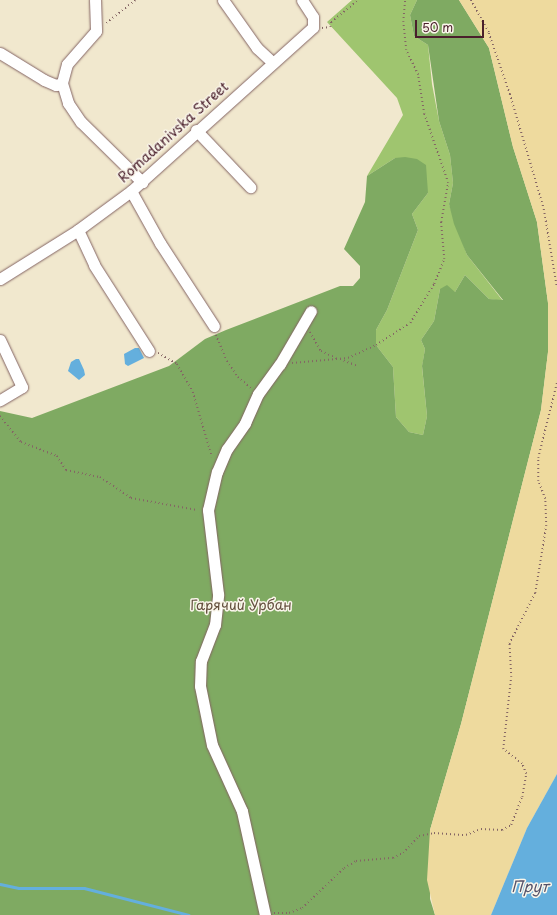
<!DOCTYPE html>
<meta charset="utf-8">
<style>
body{margin:0}
#map{position:relative;width:557px;height:915px;overflow:hidden;background:#f1e8ce;font-family:"Playpen Sans",sans-serif}
div>[style]{position:absolute}
.green>*{inset:0;background:#9fc56f}
.forest>*{inset:0;background:#7faa62}
.sand>*{inset:0;background:#eeda9e}
.water>*{inset:0;background:#64afdd}
.stream>*{height:3px;margin:-1.5px;padding:0 1.5px;transform-origin:1.5px;border-radius:1.5px;background:#64afdd}
.path>*{height:1.5px;margin-top:-0.75px;transform-origin:0;background:repeating-linear-gradient(90deg,#846564 0 1px,transparent 0 4px)}
.roads{filter:drop-shadow(0 0 1px #846564) drop-shadow(0 0 1px #846564)}
.minor>*{height:11px;margin:-5.5px;padding:0 5.5px;transform-origin:5.5px;border-radius:5.5px;background:#fff}
span{translate:-50% -50%;white-space:nowrap;text-align:center;line-height:1.15;-webkit-text-stroke:3px #fbf7ec;paint-order:stroke}
.street-label{font-size:14px;color:#4a1f2b}
.park-label{font-size:14px;color:#64513f}
.water-label{font-size:15px;color:#535169;font-style:italic}
.scale{position:absolute;left:415px;top:20px;width:69px;height:18px;box-sizing:border-box;border:2px solid #4a1f2b;border-top:0;padding-left:5px;font-size:12px;line-height:14px;white-space:nowrap;color:#4a1f2b;-webkit-text-stroke:3px #fbf7ec;paint-order:stroke}
</style>
<div id="map">
<div class="green">
<div style="clip-path:polygon(352px 0,417px 0,410px 15px,414px 36px,428px 45px,432px 84px,439px 121px,450px 155px,453px 183px,449px 204px,467px 255px,503px 301px,489px 299px,465px 275px,455px 292px,440px 289px,434px 321px,421px 340px,425px 349px,422px 367px,427px 416px,423px 435px,409px 432px,396px 417px,393px 367px,376px 345px,376px 330px,387px 310px,418px 230px,412px 214px,428px 193px,395px 158px,367px 176px,403px 115px,397px 98px,327px 22px)"></div>
</div>
<div class="forest">
<div style="clip-path:polygon(417px 0,459px 0,489px 48px,513px 147px,537px 222px,548px 303px,548px 352px,541px 410px,461px 724px,430px 830px,430px 899px,435px 915px,0 915px,0 411px,32px 418px,169px 366px,205px 339px,226px 330px,340px 286px,353px 286px,360px 278px,360px 266px,344px 249px,365px 202px,367px 176px,395px 158px,405px 157px,417px 159px,426px 165px,428px 193px,412px 214px,418px 230px,387px 310px,376px 330px,376px 345px,393px 367px,396px 417px,409px 432px,423px 435px,427px 416px,422px 366px,425px 349px,421px 340px,434px 321px,440px 289px,447px 285px,455px 292px,465px 275px,489px 299px,503px 300px,467px 255px,454px 224px,449px 204px,453px 183px,450px 155px,439px 121px,428px 45px,414px 36px,410px 15px)"></div>
</div>
<div class="sand">
<div style="clip-path:polygon(459px 0,557px 0,557px 774px,527px 828px,491px 915px,435px 915px,427px 880px,430px 830px,461px 724px,541px 410px,548px 352px,548px 303px,537px 222px,513px 147px,489px 48px)"></div>
</div>
<div class="water">
<div style="clip-path:polygon(135px 348px,139px 348px,144px 358px,128px 366px,125px 364px,124px 354px)"></div>
<div style="clip-path:polygon(76px 359px,79px 359px,84px 370px,85px 375px,79px 380px,68px 371px,71px 362px)"></div>
<div style="clip-path:polygon(557px 774px,557px 915px,491px 915px,527px 828px)"></div>
</div>
<div class="stream">
<div style="left:0;top:884px;width:19px;rotate:12deg"></div>
<div style="left:19px;top:888px;width:65px"></div>
<div style="left:84px;top:888px;width:108px;rotate:14.4deg"></div>
</div>
<div class="path">
<div style="left:471px;top:0;width:38px;rotate:61deg"></div>
<div style="left:489px;top:33px;width:65px;rotate:71deg"></div>
<div style="left:510px;top:94px;width:120px;rotate:73.5deg"></div>
<div style="left:544px;top:209px;width:79px;rotate:80.5deg"></div>
<div style="left:106px;top:23px;width:37px;rotate:-38deg"></div>
<div style="left:322px;top:28px;width:8px;rotate:-7deg"></div>
<div style="left:330px;top:27px;width:5px;rotate:-79deg"></div>
<div style="left:331px;top:22px;width:35px;rotate:-39deg"></div>
<div style="left:310px;top:332px;width:22px;rotate:60deg"></div>
<div style="left:321px;top:351px;width:17px;rotate:25deg"></div>
<div style="left:216px;top:335px;width:28px;rotate:67deg"></div>
<div style="left:227px;top:361px;width:19px;rotate:55deg"></div>
<div style="left:238px;top:377px;width:17px;rotate:40deg"></div>
<div style="left:158px;top:353px;width:22px;rotate:30deg"></div>
<div style="left:177px;top:364px;width:32px;rotate:60deg"></div>
<div style="left:193px;top:392px;width:68px;rotate:73.7deg"></div>
<div style="left:340px;top:359px;width:18px;rotate:22deg"></div>
<div style="left:292px;top:363px;width:56px;rotate:-5.1deg"></div>
<div style="left:348px;top:358px;width:31px;rotate:-25deg"></div>
<div style="left:376px;top:345px;width:40px;rotate:-32.9deg"></div>
<div style="left:410px;top:323px;width:46px;rotate:-58.4deg"></div>
<div style="left:434px;top:284px;width:27px;rotate:-68deg"></div>
<div style="left:444px;top:259px;width:37px;rotate:-95deg"></div>
<div style="left:441px;top:222px;width:40px;rotate:-80deg"></div>
<div style="left:448px;top:183px;width:73px;rotate:-109.2deg"></div>
<div style="left:424px;top:114px;width:39px;rotate:-99deg"></div>
<div style="left:418px;top:75px;width:28px;rotate:-116deg"></div>
<div style="left:406px;top:50px;width:28px;rotate:-96deg"></div>
<div style="left:403px;top:22px;width:22px;rotate:-85deg"></div>
<div style="left:0;top:416px;width:33px;rotate:51deg"></div>
<div style="left:21px;top:442px;width:39px;rotate:21deg"></div>
<div style="left:57px;top:456px;width:17px;rotate:57deg"></div>
<div style="left:66px;top:470px;width:35px;rotate:12deg"></div>
<div style="left:100px;top:477px;width:37px;rotate:34deg"></div>
<div style="left:131px;top:498px;width:67px;rotate:10.3deg"></div>
<div style="left:274px;top:913px;width:15px"></div>
<div style="left:289px;top:913px;width:14px;rotate:-21deg"></div>
<div style="left:302px;top:908px;width:58px;rotate:-43.6deg"></div>
<div style="left:344px;top:868px;width:14px;rotate:-30deg"></div>
<div style="left:356px;top:861px;width:37px;rotate:-5deg"></div>
<div style="left:393px;top:858px;width:11px;rotate:-27deg"></div>
<div style="left:403px;top:853px;width:23px;rotate:-47deg"></div>
<div style="left:419px;top:836px;width:15px;rotate:-11deg"></div>
<div style="left:434px;top:833px;width:32px;rotate:4deg"></div>
<div style="left:466px;top:835px;width:16px;rotate:-22deg"></div>
<div style="left:481px;top:829px;width:21px;rotate:3deg"></div>
<div style="left:502px;top:830px;width:10px;rotate:-29deg"></div>
<div style="left:511px;top:825px;width:30px;rotate:-69deg"></div>
<div style="left:522px;top:797px;width:23px;rotate:-80deg"></div>
<div style="left:526px;top:774px;width:11px;rotate:-112deg"></div>
<div style="left:522px;top:764px;width:24px;rotate:-142deg"></div>
<div style="left:503px;top:749px;width:72px;rotate:-83.7deg"></div>
<div style="left:511px;top:677px;width:33px;rotate:-93deg"></div>
<div style="left:509px;top:644px;width:57px;rotate:-63deg"></div>
<div style="left:535px;top:593px;width:68px;rotate:-80.7deg"></div>
<div style="left:546px;top:526px;width:27px;rotate:-92deg"></div>
<div style="left:545px;top:499px;width:19px;rotate:-111deg"></div>
<div style="left:538px;top:481px;width:23px;rotate:-90deg"></div>
<div style="left:538px;top:458px;width:78px;rotate:-76deg"></div>
</div>
<div class="roads">
<div class="minor">
<div style="left:95px;top:0;width:31px;rotate:88deg"></div>
<div style="left:96px;top:31px;width:44px;rotate:131.3deg"></div>
<div style="left:67px;top:64px;width:20px;rotate:105deg"></div>
<div style="left:62px;top:83px;width:21px;rotate:73deg"></div>
<div style="left:68px;top:103px;width:23px;rotate:56deg"></div>
<div style="left:81px;top:122px;width:86px;rotate:44.5deg"></div>
<div style="left:223px;top:0;width:59px;rotate:54.7deg"></div>
<div style="left:257px;top:48px;width:21px;rotate:43deg"></div>
<div style="left:0;top:53px;width:52px;rotate:31.5deg"></div>
<div style="left:44px;top:80px;width:13px;rotate:23deg"></div>
<div style="left:56px;top:85px;width:6px;rotate:-18deg"></div>
<div style="left:196px;top:130px;width:79px;rotate:46.5deg"></div>
<div style="left:131px;top:191px;width:60px;rotate:60.9deg"></div>
<div style="left:160px;top:243px;width:99px;rotate:57deg"></div>
<div style="left:78px;top:230px;width:38px;rotate:65deg"></div>
<div style="left:94px;top:265px;width:102px;rotate:57.4deg"></div>
<div style="left:0;top:279px;width:92px;rotate:-32.1deg"></div>
<div style="left:78px;top:230px;width:66px;rotate:-36.3deg"></div>
<div style="left:131px;top:191px;width:245px;rotate:-42deg"></div>
<div style="left:313px;top:27px;width:10px;rotate:-90deg"></div>
<div style="left:313px;top:17px;width:20px;rotate:-123deg"></div>
<div style="left:0;top:340px;width:52px;rotate:64.9deg"></div>
<div style="left:22px;top:387px;width:26px;rotate:149deg"></div>
<div style="left:265px;top:915px;width:107px;rotate:-102.5deg"></div>
<div style="left:242px;top:811px;width:72px;rotate:-114.4deg"></div>
<div style="left:212px;top:745px;width:60px;rotate:-101.5deg"></div>
<div style="left:200px;top:686px;width:25px;rotate:-88deg"></div>
<div style="left:201px;top:661px;width:39px;rotate:-69deg"></div>
<div style="left:215px;top:625px;width:31px;rotate:-84deg"></div>
<div style="left:218px;top:594px;width:85px;rotate:-96.8deg"></div>
<div style="left:208px;top:510px;width:39px;rotate:-77deg"></div>
<div style="left:217px;top:472px;width:25px;rotate:-67deg"></div>
<div style="left:227px;top:449px;width:32px;rotate:-55deg"></div>
<div style="left:245px;top:423px;width:32px;rotate:-66deg"></div>
<div style="left:258px;top:394px;width:37px;rotate:-54deg"></div>
<div style="left:280px;top:364px;width:61px;rotate:-59.7deg"></div>
</div>
</div>
<div class="street-label">
<span style="left:173px;top:132px;rotate:-42deg">Romadanivska Street</span>
</div>
<div class="park-label">
<span style="left:241px;top:605px">Гарячий Урбан</span>
</div>
<div class="water-label">
<span style="left:530px;top:886px">Прут</span>
</div>
<div class="scale">50 m</div>
</div>
